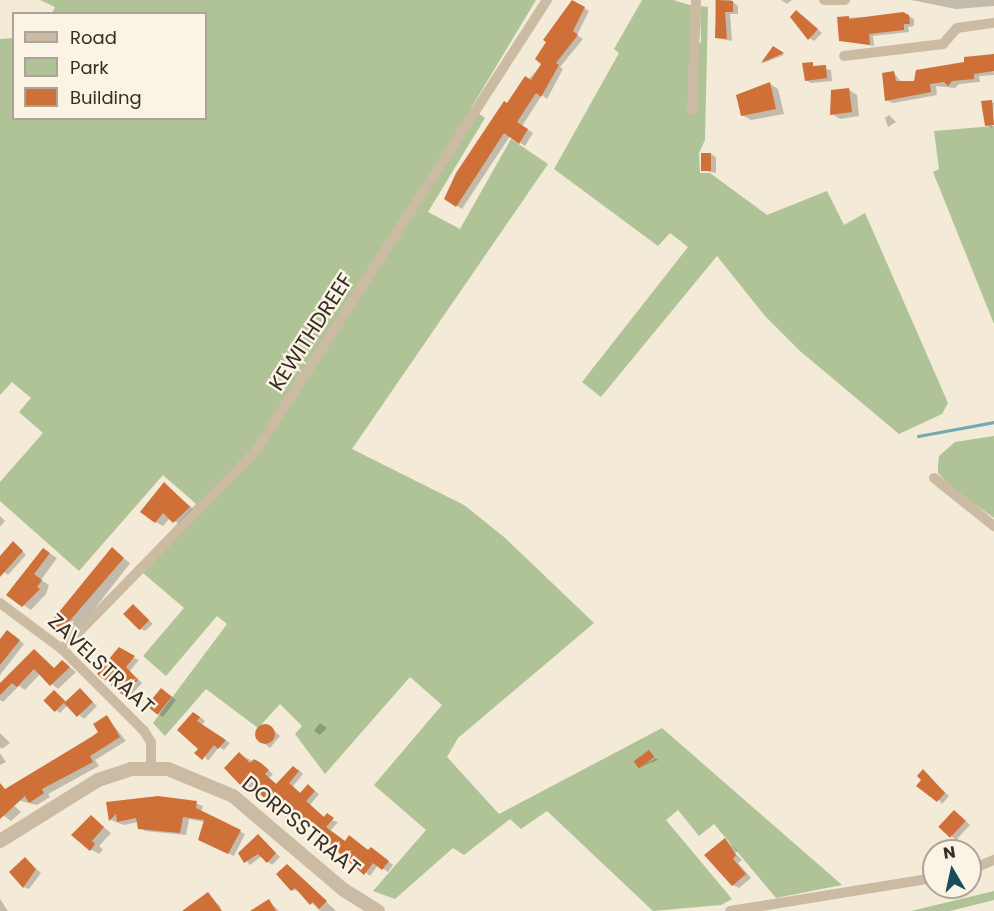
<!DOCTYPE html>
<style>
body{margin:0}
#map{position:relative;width:994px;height:911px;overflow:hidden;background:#f3ead8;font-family:Poppins,sans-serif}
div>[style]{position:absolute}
.green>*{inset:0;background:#afc397}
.shadow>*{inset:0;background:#0003;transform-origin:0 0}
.stream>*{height:3px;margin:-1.5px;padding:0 1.5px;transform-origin:1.5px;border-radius:1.5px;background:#74a8b3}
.building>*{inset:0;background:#d07039;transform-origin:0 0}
.round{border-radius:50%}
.minor>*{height:10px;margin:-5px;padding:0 5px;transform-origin:5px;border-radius:5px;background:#ccbba3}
.tertiary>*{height:14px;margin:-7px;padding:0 7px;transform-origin:7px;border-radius:7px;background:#ccbba3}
span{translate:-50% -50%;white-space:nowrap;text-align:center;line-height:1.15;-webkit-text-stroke:5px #fbf3e4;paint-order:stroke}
.street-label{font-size:21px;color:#362d26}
.legend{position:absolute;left:12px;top:12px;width:195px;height:108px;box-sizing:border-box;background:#fbf3e4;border:2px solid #aca498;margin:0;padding:8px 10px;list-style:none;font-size:18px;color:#362d26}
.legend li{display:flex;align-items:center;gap:12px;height:30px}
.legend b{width:30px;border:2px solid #aca498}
.north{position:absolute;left:922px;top:839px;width:60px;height:60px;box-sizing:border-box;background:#fbf3e4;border:2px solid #aca498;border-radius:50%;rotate:351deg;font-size:16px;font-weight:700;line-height:24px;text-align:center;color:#362d26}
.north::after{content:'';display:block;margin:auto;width:21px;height:27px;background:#184e5b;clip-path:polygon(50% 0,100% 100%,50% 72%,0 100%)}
</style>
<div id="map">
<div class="green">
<div style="clip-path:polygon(40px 0,536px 0,471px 108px,485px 118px,428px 212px,460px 229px,511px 139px,548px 164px,352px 449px,464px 505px,504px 537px,594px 623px,458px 738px,447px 757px,499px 814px,662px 728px,842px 885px,776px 898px,714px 824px,699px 836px,678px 810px,666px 820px,732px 899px,721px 905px,653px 911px,547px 811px,521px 829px,510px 819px,464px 855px,453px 848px,395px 899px,373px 891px,426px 830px,374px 785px,442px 705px,410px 677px,325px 774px,295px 734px,302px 726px,280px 704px,258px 728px,206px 689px,165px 736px,153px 723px,227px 624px,217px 616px,166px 676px,143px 656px,184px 608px,136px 567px,196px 504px,163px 475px,79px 571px,0 501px,0 482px,43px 433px,19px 412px,31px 398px,12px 382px,0 395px,0 39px,13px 38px,14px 118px,206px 118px,206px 14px,52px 13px,55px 7px)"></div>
<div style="clip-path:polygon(642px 0,673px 0,693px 6px,693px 44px,701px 43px,700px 6px,708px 7px,705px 140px,699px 153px,700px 173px,710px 173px,767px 215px,827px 191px,844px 225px,865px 213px,948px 403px,942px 414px,899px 434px,800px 351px,765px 316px,717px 256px,601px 397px,582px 382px,688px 247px,670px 233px,658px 246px,554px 169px,619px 53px,614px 49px)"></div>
<div style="clip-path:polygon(994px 126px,994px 324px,933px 172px,939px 169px,934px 131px)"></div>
<div style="clip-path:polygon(994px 436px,994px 518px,953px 489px,938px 473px,938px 466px,939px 456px,955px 442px)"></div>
<div style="clip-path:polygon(994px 891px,994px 900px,950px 911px,911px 911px)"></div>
</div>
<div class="shadow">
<div style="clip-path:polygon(715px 0,731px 0,738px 6px,738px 14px,730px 14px,732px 41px,717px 38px)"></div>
<div style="clip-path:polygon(781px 0,792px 0,787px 4px)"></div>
<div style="clip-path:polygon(911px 0,994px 0,994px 6px,956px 9px)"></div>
<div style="clip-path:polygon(573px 1px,589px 11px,577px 35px,583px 39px,560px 67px,563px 69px,547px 99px,542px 95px,522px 126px,533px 133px,525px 146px,510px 136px,462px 209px,446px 199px,507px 104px,543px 63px)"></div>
<div style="clip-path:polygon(801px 15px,822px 33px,814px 41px,809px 38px)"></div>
<div style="clip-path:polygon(909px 16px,914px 19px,914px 26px,908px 27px,909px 32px,873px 36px,874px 46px,840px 40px,838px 18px)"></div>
<div style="clip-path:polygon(773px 48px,784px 55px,763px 63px)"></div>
<div style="clip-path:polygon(993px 51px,994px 75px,979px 76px,980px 82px,959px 84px,955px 88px,936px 86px,937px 95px,893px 103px,886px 100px,894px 73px,901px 82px,915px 82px,992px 56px)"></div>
<div style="clip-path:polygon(804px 65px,831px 70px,832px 81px,811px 83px,806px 80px)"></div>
<div style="clip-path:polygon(770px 84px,778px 89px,784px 114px,751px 120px,742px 115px)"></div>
<div style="clip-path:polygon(849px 90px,857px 95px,859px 116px,840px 119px,832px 114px)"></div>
<div style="clip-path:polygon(992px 102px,994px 103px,992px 128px,987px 125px)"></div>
<div style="clip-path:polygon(889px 115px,896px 122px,888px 127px,885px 118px)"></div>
<div style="clip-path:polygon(711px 154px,716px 157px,716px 173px,702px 170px)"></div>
<div style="clip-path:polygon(164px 484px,197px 512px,182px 526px,170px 518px,163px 526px,156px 522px)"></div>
<div style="clip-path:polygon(0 516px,5px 521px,0 527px)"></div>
<div style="clip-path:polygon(18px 546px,26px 555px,8px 575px,0 569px,0 558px)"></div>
<div style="clip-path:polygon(43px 549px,57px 558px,41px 580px,49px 585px,46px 594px,31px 610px,8px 595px)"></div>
<div style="left:112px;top:549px;width:23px;height:95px;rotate:38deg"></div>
<div style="clip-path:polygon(137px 609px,153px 624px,145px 631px,141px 629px)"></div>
<div style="clip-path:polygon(13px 635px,24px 644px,0 675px,0 642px)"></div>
<div style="clip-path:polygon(116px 650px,139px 660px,130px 671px,142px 683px,129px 697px,99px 673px)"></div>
<div style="clip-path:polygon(34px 651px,55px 669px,63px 662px,76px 672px,58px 689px,40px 674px,25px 690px,19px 686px,3px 702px,0 700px,0 685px)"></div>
<div style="clip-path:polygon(80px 690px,97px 706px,84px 719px,68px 705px,60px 713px,56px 710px,54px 691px,67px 703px)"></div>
<div style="clip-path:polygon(167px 693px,176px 700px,163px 717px,158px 714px)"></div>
<div style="clip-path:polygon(199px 716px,205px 721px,202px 725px,230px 743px,224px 750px,219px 747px,208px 761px,200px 748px,180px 730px)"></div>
<div style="clip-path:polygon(107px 717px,126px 741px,95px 760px,99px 766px,48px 794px,50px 797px,37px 805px,21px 801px,12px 786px,99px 732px)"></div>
<div style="clip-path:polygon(320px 723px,327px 728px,320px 735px,314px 731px)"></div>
<div style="clip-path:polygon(267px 724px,280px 736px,270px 748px,255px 736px)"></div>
<div style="clip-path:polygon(0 733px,10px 743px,2px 749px,0 747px)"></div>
<div style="clip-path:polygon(0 753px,6px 762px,0 765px)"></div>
<div style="clip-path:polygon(239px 754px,266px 768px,273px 774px,269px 778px,278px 785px,294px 768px,299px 770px,303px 774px,293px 786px,301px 794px,309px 786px,319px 794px,310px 805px,325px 818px,338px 822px,330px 831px,345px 842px,376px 852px,393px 865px,388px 872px,378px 865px,370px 876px,300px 816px,295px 822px,290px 819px,257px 781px,249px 790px,244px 787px,226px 768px)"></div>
<div style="clip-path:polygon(656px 758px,658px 760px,640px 767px)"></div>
<div style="clip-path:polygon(923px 771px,949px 796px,942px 804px,923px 780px)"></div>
<div style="clip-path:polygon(0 792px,21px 812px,11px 821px,0 813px)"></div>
<div style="clip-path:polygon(187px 800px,203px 806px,201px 812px,245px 834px,234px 856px,205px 842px,205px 822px,189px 819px,186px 835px,145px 831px,138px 822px,124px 825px,111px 820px,108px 803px)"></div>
<div style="clip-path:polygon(960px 815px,970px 825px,956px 840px,941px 827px)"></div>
<div style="clip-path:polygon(91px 817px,111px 833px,99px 846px,103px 850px,99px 854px,90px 849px)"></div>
<div style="clip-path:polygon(259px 836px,280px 857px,272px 865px,262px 856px,250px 865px,240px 853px)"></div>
<div style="clip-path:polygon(725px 839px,738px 851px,735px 853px,742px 860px,738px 863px,751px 878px,739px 888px,733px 885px)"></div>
<div style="clip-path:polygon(25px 859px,41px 873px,29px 889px,24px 887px)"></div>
<div style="clip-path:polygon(287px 866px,292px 869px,336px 911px,320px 911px,300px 891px,292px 890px,278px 874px)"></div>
<div style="clip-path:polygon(207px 894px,221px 907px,217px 910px)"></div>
<div style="clip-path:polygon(0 899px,8px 911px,0 911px)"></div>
<div style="clip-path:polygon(269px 901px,279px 911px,252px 911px)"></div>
</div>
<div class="stream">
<div style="left:918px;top:436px;width:77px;rotate:-10.4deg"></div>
</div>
<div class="building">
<div style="clip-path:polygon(572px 0,585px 7px,573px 31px,578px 35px,556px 63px,559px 65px,541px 97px,536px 93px,517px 122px,528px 129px,519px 144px,504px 133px,456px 207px,444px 199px,456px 173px,504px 101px,507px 103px,525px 76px,531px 80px,541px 64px,535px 59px,546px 42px,543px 40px)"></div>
<div style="clip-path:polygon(716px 0,733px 1px,733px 12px,725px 12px,727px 39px,715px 38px)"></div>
<div style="clip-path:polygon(796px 10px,818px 29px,808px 40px,790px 17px)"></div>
<div style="clip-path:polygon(903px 12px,909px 15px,910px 24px,904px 24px,904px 30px,869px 34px,870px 45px,839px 41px,837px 17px,849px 16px,849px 19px)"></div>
<div style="clip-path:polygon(773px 46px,784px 53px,761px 63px)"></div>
<div style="clip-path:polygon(994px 54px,994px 71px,974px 74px,974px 79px,952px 81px,948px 86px,944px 82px,930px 84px,931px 92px,885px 101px,882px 73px,894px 71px,896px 81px,914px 81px,916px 70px,964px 62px,964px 57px)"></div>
<div style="clip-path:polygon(813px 62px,813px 66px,826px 65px,827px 78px,805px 81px,802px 63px)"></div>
<div style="clip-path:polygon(770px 82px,776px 109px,741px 116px,736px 95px)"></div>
<div style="clip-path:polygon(849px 88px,852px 112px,830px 115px,831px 90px)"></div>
<div style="clip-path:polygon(992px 100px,994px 125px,985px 126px,981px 101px)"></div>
<div style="left:701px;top:153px;width:10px;height:18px"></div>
<div style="clip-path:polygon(164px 482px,190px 507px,173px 523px,163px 513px,155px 523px,140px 512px)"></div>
<div style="clip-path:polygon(13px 541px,23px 551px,0 577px,0 556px)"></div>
<div style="clip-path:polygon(112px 547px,124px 558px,60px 632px,50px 623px)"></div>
<div style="clip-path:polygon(43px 548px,50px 553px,34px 574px,42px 580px,37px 587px,40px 589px,22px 607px,6px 595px)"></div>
<div style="left:133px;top:604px;width:23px;height:14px;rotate:45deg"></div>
<div style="clip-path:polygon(7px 630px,20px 640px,0 665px,0 639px)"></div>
<div style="clip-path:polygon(119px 647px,135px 656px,126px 667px,138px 680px,123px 695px,97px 674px)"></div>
<div style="clip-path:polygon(34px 649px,54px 668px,62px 660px,70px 667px,50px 686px,34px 669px,17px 687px,12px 683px,0 695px,0 683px)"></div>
<div style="left:80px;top:688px;width:19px;height:22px;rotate:47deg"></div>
<div style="left:161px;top:688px;width:14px;height:23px;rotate:39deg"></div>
<div style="left:54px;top:690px;width:16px;height:15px;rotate:45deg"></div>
<div style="clip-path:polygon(193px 712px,200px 717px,197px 721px,226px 740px,218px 749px,214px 745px,202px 760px,194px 753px,198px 749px,177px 730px)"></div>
<div style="clip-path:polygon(107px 715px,120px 737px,90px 756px,93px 762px,42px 789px,44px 793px,29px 803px,25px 796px,0 819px,0 783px,5px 789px,93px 736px,98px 732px,93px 724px)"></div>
<div class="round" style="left:255px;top:724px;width:20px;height:20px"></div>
<div style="left:649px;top:750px;width:9px;height:19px;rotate:54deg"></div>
<div style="clip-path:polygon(239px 752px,250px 763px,254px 759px,261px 763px,269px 770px,265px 774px,276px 784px,293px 766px,299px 771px,289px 783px,300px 793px,308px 784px,315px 791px,306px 801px,324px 817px,327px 813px,334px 818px,326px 827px,345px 841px,349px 835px,368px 850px,371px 847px,389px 861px,382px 870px,373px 863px,364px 875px,295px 814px,289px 820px,281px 813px,260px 794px,263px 789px,252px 779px,243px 788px,224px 768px)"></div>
<div style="clip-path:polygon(923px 769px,945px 793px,937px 802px,916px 786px,921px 780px,917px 776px)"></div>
<div style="clip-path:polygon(158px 796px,197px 801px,196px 808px,241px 830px,228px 854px,198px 840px,204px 820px,183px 817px,180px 833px,138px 829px,136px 818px,117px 822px,116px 814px,109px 821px,106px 802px)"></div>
<div style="left:954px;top:810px;width:16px;height:23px;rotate:43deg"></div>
<div style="clip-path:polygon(91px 815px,104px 827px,92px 841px,95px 844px,90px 851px,71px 835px)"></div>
<div style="clip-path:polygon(258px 834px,276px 853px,267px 863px,258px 854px,244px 863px,238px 853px)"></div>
<div style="clip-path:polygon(725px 838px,736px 855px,733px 859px,746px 874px,732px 886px,704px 855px)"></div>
<div style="clip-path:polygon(25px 857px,36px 869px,23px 888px,9px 872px)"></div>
<div style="clip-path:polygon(287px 864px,327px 901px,319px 909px,313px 902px,310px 905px,295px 888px,291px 891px,276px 874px)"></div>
<div style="clip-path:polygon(208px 892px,222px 911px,182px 911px)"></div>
<div style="clip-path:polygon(269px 899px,276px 911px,250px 911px)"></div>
</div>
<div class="minor">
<div style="left:824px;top:0;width:21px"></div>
<div style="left:844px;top:56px;width:100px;rotate:-6.9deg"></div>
<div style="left:943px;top:44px;width:21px;rotate:-49deg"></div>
<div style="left:957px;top:28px;width:37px;rotate:-8deg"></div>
<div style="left:692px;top:110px;width:110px;rotate:-87.9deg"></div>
<div style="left:934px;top:478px;width:77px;rotate:38.7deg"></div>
<div style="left:0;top:603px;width:77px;rotate:36.6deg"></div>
<div style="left:62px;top:649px;width:116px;rotate:45deg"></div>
<div style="left:144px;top:731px;width:13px;rotate:58deg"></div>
<div style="left:151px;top:742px;width:25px;rotate:90deg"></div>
<div style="left:62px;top:649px;width:276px;rotate:-45.6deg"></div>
<div style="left:255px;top:452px;width:538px;rotate:-57.14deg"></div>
<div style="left:970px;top:870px;width:26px;rotate:-23deg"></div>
<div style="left:730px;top:911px;width:207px;rotate:-9.2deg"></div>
</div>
<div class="tertiary">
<div style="left:0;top:841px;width:115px;rotate:-31.9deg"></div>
<div style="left:98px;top:780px;width:35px;rotate:-18deg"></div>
<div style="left:131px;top:769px;width:37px"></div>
<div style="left:168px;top:769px;width:70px;rotate:22.6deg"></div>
<div style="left:233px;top:796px;width:145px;rotate:40.3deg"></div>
<div style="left:344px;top:890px;width:40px;rotate:32deg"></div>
</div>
<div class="street-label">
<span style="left:311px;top:332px;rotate:-57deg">KEWITHDREEF</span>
<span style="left:101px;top:664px;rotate:43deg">ZAVELSTRAAT</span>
<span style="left:301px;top:826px;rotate:39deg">DORPSSTRAAT</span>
</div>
<ul class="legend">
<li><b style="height:8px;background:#ccbba3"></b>Road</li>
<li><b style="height:16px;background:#afc397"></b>Park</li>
<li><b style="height:16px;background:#d07039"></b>Building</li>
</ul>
<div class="north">N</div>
</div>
